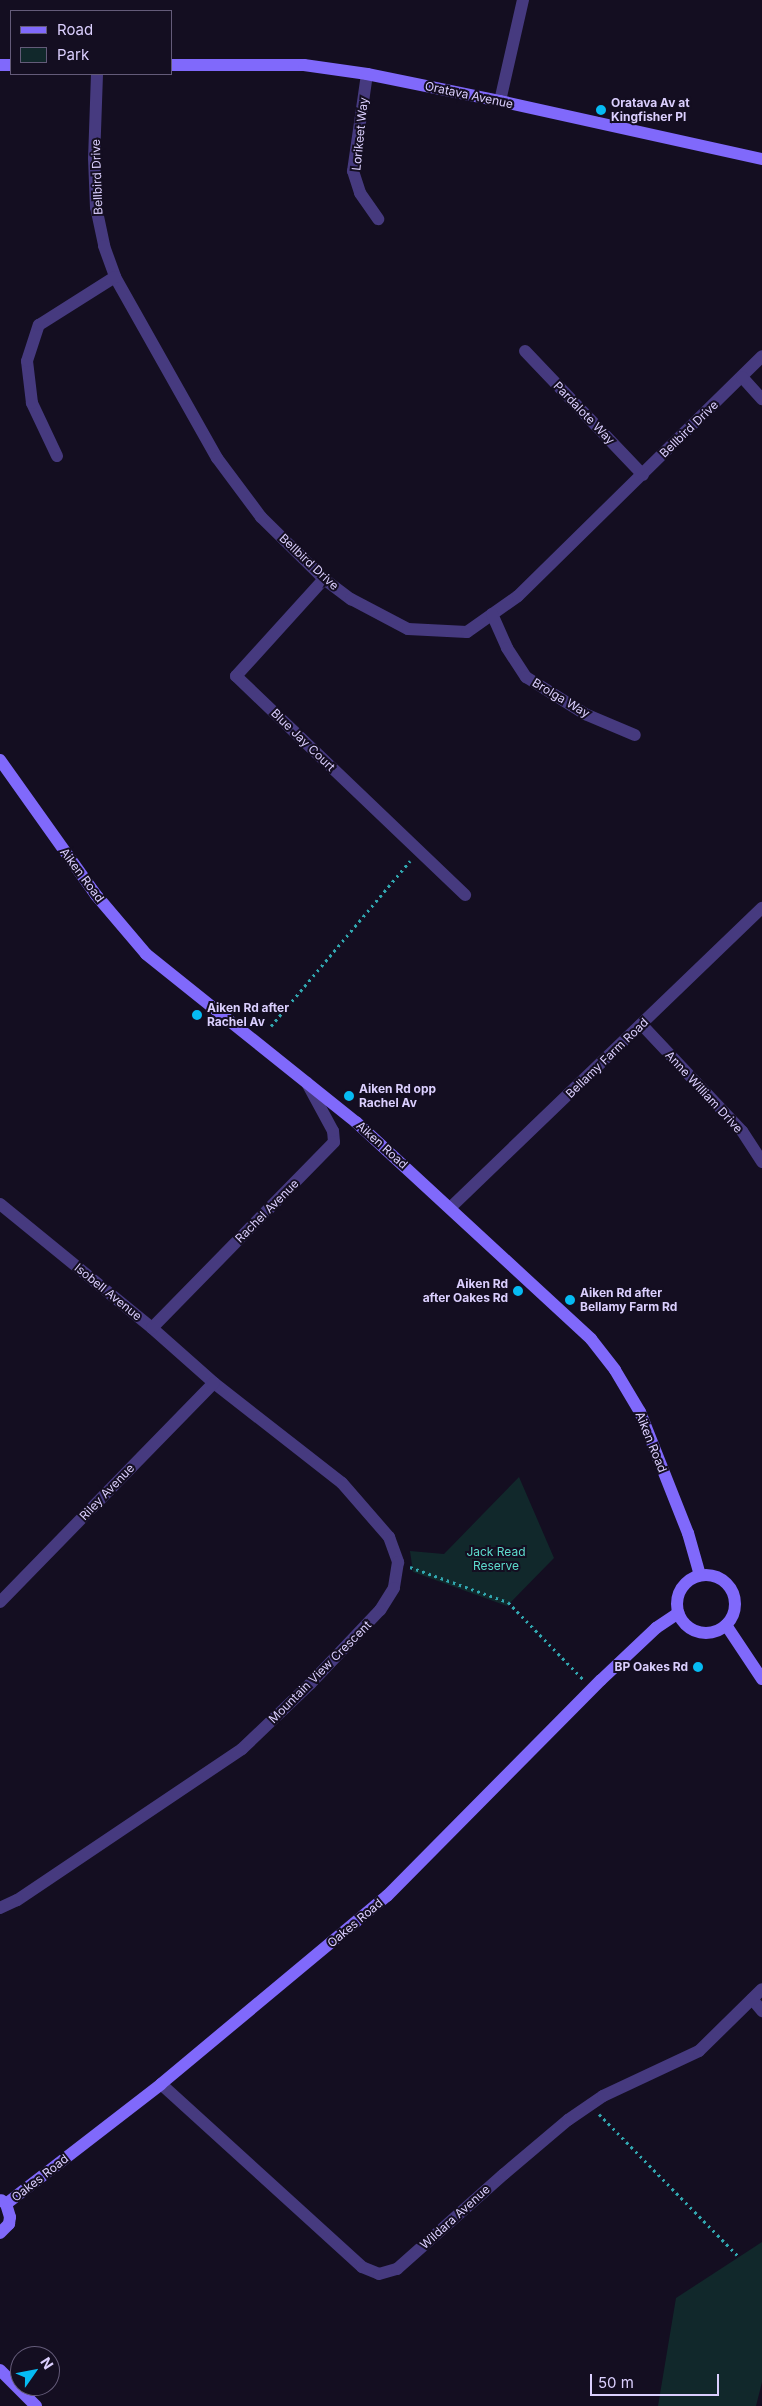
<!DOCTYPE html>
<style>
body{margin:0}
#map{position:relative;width:762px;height:2406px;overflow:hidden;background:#140e21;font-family:Inter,sans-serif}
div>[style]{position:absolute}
.green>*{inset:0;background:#11282b}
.path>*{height:3px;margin-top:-1.5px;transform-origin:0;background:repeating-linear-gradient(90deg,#31a7b0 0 2.5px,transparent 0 6.5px)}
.street>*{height:12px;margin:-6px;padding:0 6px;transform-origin:6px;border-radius:6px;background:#463a7f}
.secondary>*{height:12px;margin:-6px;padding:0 6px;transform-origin:6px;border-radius:6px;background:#8069fb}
.secondary>.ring{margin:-6px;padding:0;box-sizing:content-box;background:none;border:12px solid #8069fb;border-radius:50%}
.dots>*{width:14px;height:14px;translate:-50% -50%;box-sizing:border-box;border:2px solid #140e21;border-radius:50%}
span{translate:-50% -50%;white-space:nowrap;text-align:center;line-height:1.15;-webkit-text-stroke:4px #140e21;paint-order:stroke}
.street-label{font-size:12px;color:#dbcffe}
.poi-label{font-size:12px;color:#dbcffe;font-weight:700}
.left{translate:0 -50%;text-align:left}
.right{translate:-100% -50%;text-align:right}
.park-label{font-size:12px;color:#5ddccd}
.legend{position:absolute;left:10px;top:10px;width:162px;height:65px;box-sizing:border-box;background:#140e21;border:1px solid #645b79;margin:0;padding:6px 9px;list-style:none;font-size:15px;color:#dbcffe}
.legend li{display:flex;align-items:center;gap:10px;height:25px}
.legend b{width:25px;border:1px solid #645b79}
.north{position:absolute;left:10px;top:2346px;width:50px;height:50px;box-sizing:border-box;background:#140e21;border:1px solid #645b79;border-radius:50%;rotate:57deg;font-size:14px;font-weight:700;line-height:20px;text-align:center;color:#dbcffe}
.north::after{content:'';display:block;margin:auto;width:18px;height:22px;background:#06bbf3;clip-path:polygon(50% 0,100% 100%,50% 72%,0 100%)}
.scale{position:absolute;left:590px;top:2374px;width:129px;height:22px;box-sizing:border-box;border:2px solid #dbcffe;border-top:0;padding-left:6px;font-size:15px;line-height:18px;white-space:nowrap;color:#dbcffe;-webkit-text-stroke:4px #140e21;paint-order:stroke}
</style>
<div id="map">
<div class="green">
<div style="clip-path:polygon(519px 1477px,554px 1558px,507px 1606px,413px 1572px,410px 1551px,444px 1554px)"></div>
<div style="clip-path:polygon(762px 2242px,762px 2382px,756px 2406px,658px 2406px,676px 2298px)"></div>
</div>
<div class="path">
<div style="left:271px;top:1026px;width:216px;rotate:-49.9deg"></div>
<div style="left:410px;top:1567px;width:104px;rotate:19.7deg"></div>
<div style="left:508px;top:1602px;width:107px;rotate:45.8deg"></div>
<div style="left:599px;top:2114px;width:200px;rotate:45.6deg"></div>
</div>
<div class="street">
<div style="left:97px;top:74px;width:84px;rotate:92deg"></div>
<div style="left:94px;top:158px;width:49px;rotate:87.7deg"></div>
<div style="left:96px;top:207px;width:40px;rotate:78deg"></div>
<div style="left:104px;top:246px;width:33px;rotate:70deg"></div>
<div style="left:115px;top:277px;width:208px;rotate:60.6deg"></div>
<div style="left:217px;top:458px;width:74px;rotate:53.3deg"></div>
<div style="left:261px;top:517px;width:88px;rotate:44.5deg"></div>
<div style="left:324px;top:579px;width:34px;rotate:37deg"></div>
<div style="left:351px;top:599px;width:64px;rotate:27.8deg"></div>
<div style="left:408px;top:629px;width:59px;rotate:2.9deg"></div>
<div style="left:467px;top:632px;width:62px;rotate:-35.2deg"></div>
<div style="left:518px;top:596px;width:342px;rotate:-44.5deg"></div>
<div style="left:367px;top:74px;width:98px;rotate:98.2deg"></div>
<div style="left:353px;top:171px;width:23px;rotate:72deg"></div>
<div style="left:360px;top:193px;width:32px;rotate:55deg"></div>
<div style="left:500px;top:101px;width:104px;rotate:-77.2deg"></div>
<div style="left:525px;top:351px;width:171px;rotate:46.4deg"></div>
<div style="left:742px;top:377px;width:30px;rotate:48deg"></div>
<div style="left:57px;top:456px;width:59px;rotate:-115.3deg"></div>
<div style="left:32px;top:403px;width:42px;rotate:-96.8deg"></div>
<div style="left:27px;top:361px;width:38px;rotate:-72deg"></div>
<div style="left:39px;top:325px;width:90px;rotate:-32.3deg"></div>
<div style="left:324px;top:579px;width:131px;rotate:132.2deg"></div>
<div style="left:236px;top:676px;width:317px;rotate:43.7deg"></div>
<div style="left:492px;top:614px;width:37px;rotate:66deg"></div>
<div style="left:507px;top:648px;width:35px;rotate:57deg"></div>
<div style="left:526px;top:677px;width:70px;rotate:32.1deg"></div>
<div style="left:585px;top:714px;width:54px;rotate:22.8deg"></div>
<div style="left:642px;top:1025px;width:146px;rotate:46.7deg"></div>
<div style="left:742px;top:1131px;width:37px;rotate:57deg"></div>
<div style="left:0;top:1204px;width:196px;rotate:39.2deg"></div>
<div style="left:152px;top:1328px;width:83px;rotate:41.6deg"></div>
<div style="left:214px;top:1383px;width:162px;rotate:38deg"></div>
<div style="left:342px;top:1483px;width:72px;rotate:49deg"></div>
<div style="left:389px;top:1537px;width:27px;rotate:70deg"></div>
<div style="left:398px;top:1562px;width:26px;rotate:99deg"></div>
<div style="left:394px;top:1588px;width:26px;rotate:122deg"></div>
<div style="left:380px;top:1610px;width:102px;rotate:133.4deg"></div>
<div style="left:310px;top:1684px;width:94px;rotate:136.3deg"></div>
<div style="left:242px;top:1749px;width:271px;rotate:146.1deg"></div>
<div style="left:17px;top:1900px;width:19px;rotate:155deg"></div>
<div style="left:450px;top:1208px;width:433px;rotate:-43.9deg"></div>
<div style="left:152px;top:1328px;width:260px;rotate:-45.6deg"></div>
<div style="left:334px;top:1142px;width:11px;rotate:-95deg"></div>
<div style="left:333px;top:1131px;width:55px;rotate:-118.4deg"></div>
<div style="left:0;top:1602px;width:306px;rotate:-45.7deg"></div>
<div style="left:752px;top:1999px;width:16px;rotate:50deg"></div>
<div style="left:161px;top:2084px;width:272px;rotate:42.3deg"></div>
<div style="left:362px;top:2267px;width:18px;rotate:22deg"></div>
<div style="left:379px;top:2274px;width:19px;rotate:-16deg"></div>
<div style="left:397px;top:2269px;width:143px;rotate:-41.6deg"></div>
<div style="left:504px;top:2174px;width:84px;rotate:-40.2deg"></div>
<div style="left:568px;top:2120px;width:42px;rotate:-34.4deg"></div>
<div style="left:603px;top:2096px;width:106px;rotate:-25.1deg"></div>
<div style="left:699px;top:2051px;width:88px;rotate:-44.5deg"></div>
</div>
<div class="secondary">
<div style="left:0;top:65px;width:11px"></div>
<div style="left:171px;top:65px;width:133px"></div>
<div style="left:304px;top:65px;width:64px;rotate:8.1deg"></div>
<div style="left:367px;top:74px;width:136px;rotate:11.5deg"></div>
<div style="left:500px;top:101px;width:268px;rotate:12.5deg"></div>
<div style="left:0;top:760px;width:166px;rotate:54.6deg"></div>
<div style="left:96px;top:895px;width:77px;rotate:49.7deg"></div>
<div style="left:146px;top:954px;width:269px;rotate:38.7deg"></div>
<div style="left:356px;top:1122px;width:320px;rotate:42.7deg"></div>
<div style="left:591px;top:1339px;width:39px;rotate:52deg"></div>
<div style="left:615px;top:1370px;width:49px;rotate:59.2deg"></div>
<div style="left:640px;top:1412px;width:130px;rotate:68.4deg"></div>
<div style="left:688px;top:1533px;width:44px;rotate:74.1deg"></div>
<div class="ring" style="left:677px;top:1575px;width:46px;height:46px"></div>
<div style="left:726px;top:1625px;width:65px;rotate:56.3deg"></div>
<div style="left:6px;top:2204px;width:196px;rotate:-37.7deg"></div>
<div style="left:161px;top:2084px;width:294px;rotate:-39.8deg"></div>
<div style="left:387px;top:1896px;width:304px;rotate:-45.3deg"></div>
<div style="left:601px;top:1680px;width:76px;rotate:-43.4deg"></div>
<div style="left:656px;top:1628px;width:27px;rotate:-34deg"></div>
<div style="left:0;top:2233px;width:13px;rotate:-45deg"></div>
<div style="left:9px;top:2224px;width:7px;rotate:-82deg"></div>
<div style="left:10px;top:2217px;width:14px;rotate:-107deg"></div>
<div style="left:6px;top:2204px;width:6px;rotate:-141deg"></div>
<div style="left:0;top:2370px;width:51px;rotate:45deg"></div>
</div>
<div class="dots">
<div style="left:601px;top:110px;background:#06bbf3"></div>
<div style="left:197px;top:1015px;background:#06bbf3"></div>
<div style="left:349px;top:1096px;background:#06bbf3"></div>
<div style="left:518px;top:1291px;background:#06bbf3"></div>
<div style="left:570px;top:1300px;background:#06bbf3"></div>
<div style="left:698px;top:1667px;background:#06bbf3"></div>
</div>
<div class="street-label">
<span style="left:469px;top:95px;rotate:12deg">Oratava Avenue</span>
<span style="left:360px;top:134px;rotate:-84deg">Lorikeet Way</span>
<span style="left:97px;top:177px;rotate:-92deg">Bellbird Drive</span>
<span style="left:584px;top:413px;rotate:46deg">Pardalote Way</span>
<span style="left:689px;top:429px;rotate:-44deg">Bellbird Drive</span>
<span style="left:309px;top:562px;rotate:43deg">Bellbird Drive</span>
<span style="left:561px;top:698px;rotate:31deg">Brolga Way</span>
<span style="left:303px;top:740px;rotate:44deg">Blue Jay Court</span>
<span style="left:82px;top:875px;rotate:53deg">Aiken Road</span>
<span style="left:607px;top:1058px;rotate:-44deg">Bellamy Farm Road</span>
<span style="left:704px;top:1092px;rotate:47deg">Anne William Drive</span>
<span style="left:382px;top:1145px;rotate:42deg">Aiken Road</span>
<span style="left:267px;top:1211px;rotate:-45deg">Rachel Avenue</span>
<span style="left:108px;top:1292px;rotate:39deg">Isobell Avenue</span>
<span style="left:651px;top:1442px;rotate:68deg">Aiken Road</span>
<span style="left:107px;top:1492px;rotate:-46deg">Riley Avenue</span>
<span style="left:320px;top:1672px;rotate:-45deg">Mountain View Crescent</span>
<span style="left:355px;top:1923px;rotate:-40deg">Oakes Road</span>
<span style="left:40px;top:2178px;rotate:-38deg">Oakes Road</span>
<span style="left:455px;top:2217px;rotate:-42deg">Wildara Avenue</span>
</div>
<div class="poi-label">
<span class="left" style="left:611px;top:110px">Oratava Av at<br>Kingfisher Pl</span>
<span class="left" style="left:207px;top:1015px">Aiken Rd after<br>Rachel Av</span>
<span class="left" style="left:359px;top:1096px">Aiken Rd opp<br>Rachel Av</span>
<span class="right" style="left:508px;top:1291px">Aiken Rd<br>after Oakes Rd</span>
<span class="left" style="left:580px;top:1300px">Aiken Rd after<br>Bellamy Farm Rd</span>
<span class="right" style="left:688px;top:1667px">BP Oakes Rd</span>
</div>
<div class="park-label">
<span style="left:496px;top:1559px">Jack Read<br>Reserve</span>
</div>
<ul class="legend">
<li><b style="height:6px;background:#8069fb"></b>Road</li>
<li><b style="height:14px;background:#11282b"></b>Park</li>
</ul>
<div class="north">N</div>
<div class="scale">50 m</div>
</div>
